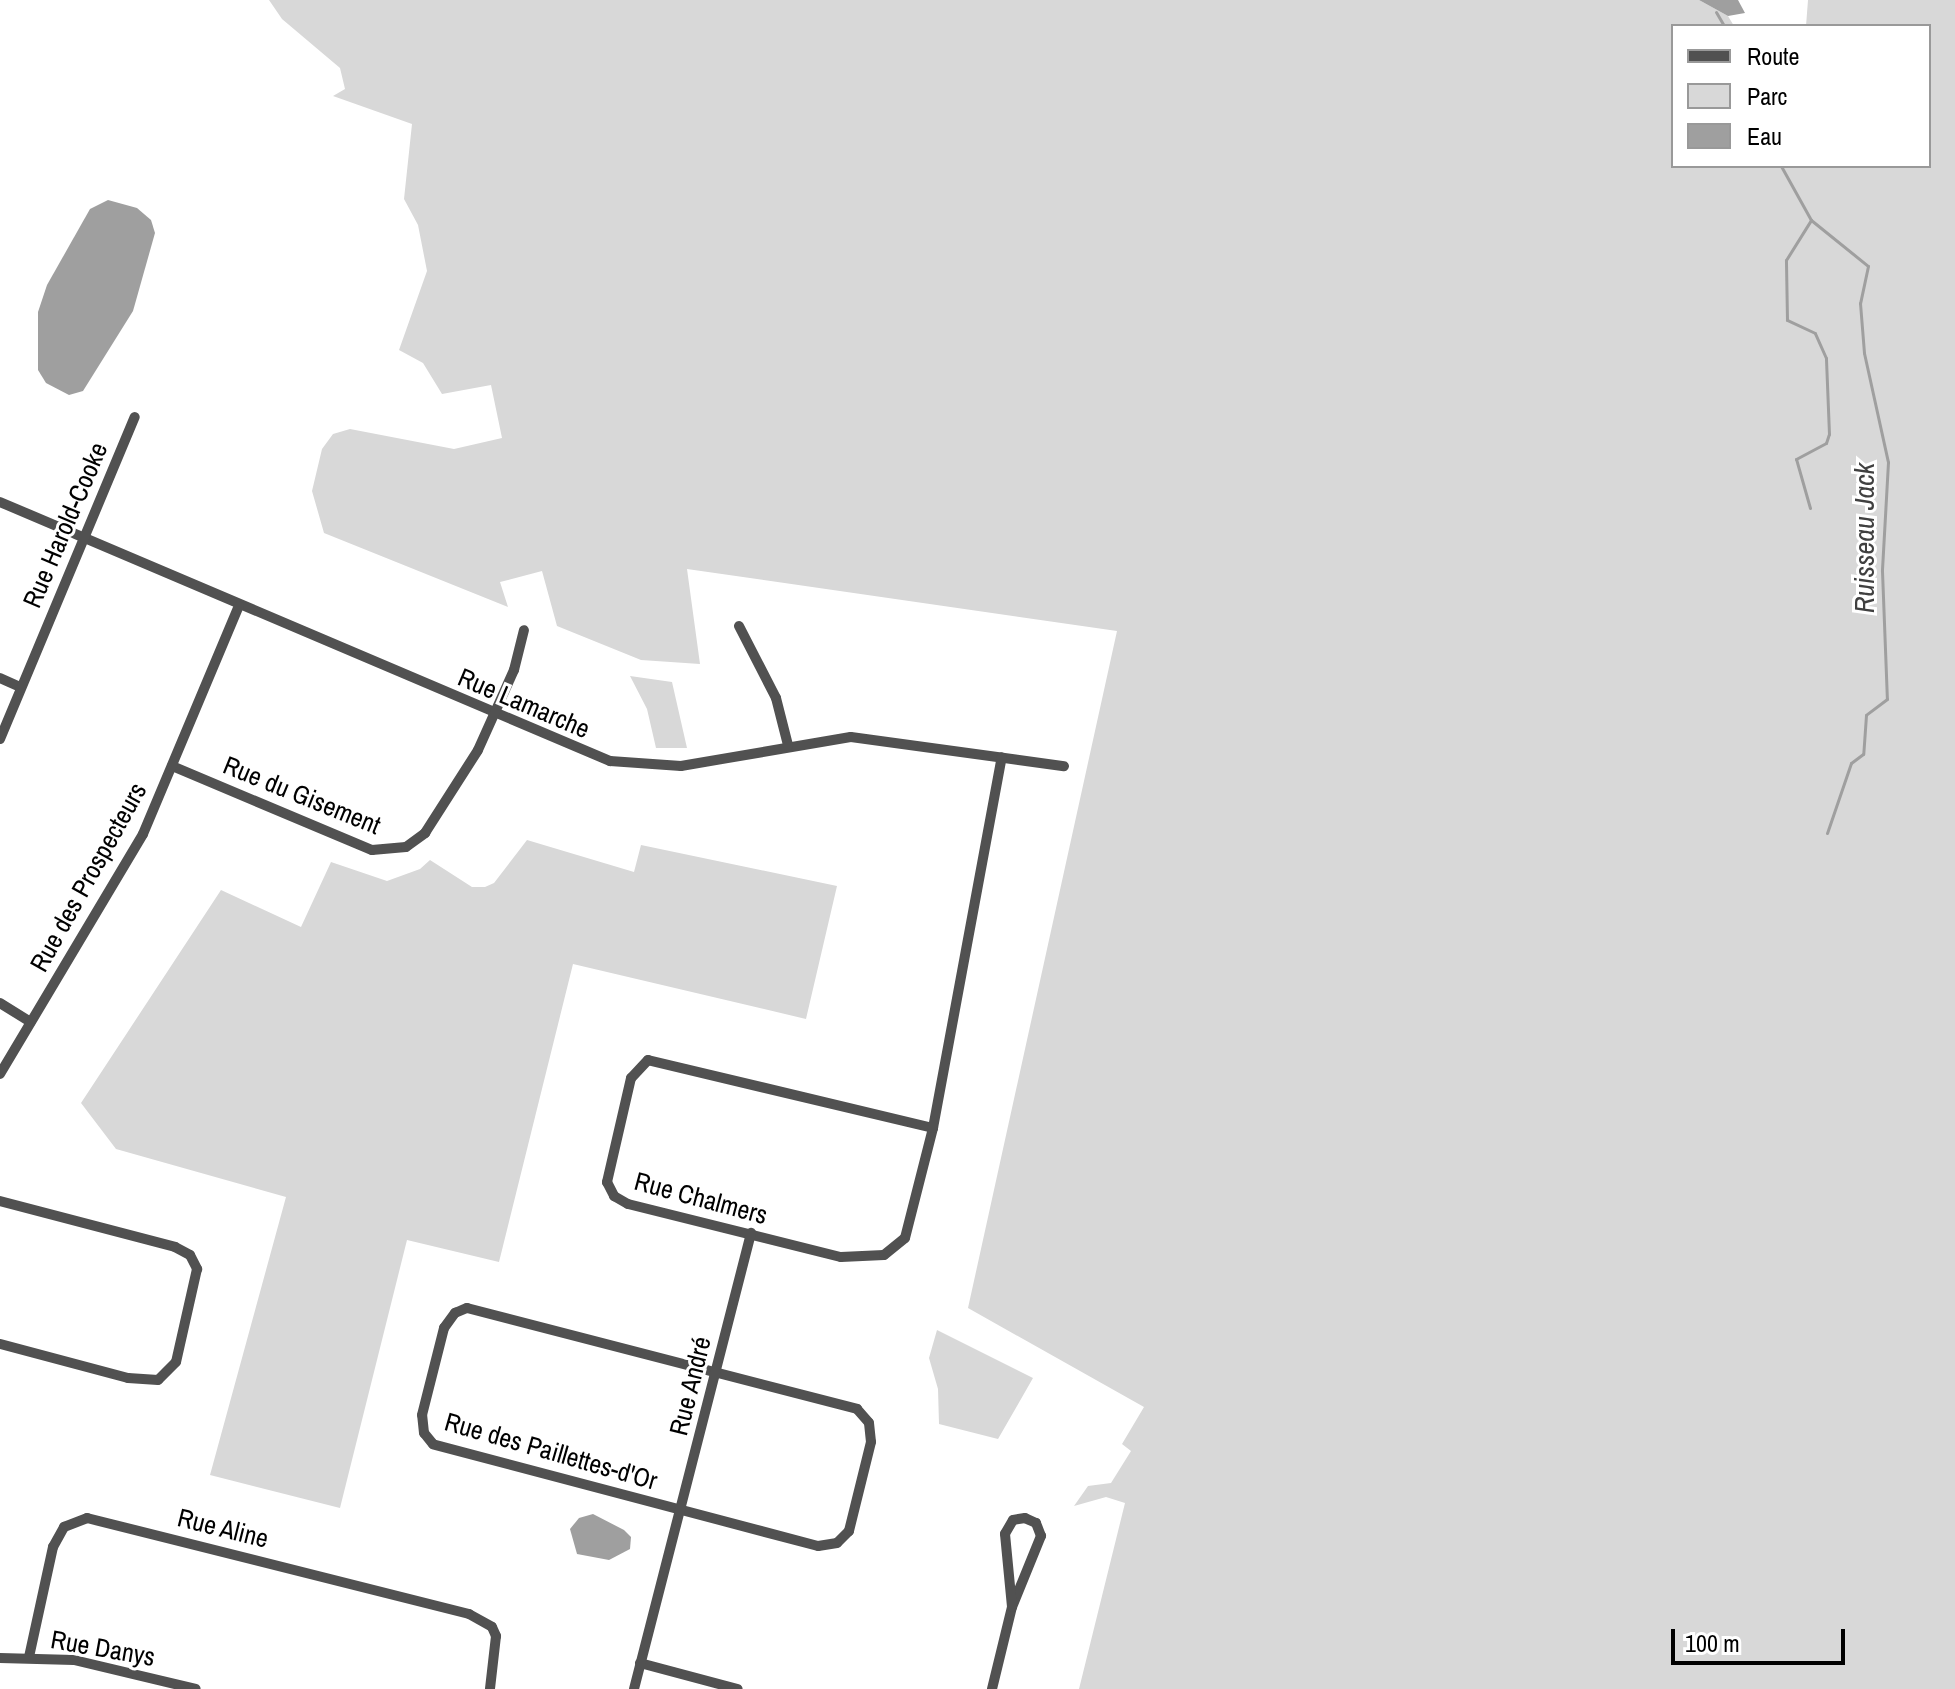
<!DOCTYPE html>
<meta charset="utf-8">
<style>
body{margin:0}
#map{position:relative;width:1955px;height:1689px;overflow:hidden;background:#fff;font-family:"Archivo Narrow",sans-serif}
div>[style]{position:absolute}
.green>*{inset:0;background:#d8d8d8}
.water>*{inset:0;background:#9f9f9f}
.stream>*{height:3px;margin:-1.5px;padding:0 1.5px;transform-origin:1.5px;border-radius:1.5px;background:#9f9f9f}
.street>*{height:10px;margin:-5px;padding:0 5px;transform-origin:5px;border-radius:5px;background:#515151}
span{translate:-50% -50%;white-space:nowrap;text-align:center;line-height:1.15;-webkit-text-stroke:6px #fff;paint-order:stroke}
.street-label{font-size:26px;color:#000}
.water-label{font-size:28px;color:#404040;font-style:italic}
.legend{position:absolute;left:1671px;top:24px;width:260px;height:144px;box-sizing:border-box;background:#fff;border:2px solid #999;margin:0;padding:10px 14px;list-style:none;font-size:24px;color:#000}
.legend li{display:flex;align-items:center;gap:16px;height:40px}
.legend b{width:40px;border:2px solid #999}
.scale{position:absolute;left:1671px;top:1629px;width:174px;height:36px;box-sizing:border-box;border:4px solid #000;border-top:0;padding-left:10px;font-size:24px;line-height:28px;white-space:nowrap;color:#000;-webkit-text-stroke:6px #fff;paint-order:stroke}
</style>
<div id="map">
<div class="green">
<div style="clip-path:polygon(269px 0,1699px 0,1728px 16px,1734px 26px,1673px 26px,1673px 166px,1929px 166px,1929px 26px,1806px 26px,1808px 0,1955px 0,1955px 1689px,1079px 1689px,1125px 1503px,1106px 1497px,1074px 1506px,1088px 1486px,1111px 1483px,1131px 1451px,1122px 1444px,1144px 1407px,968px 1308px,1117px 631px,687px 569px,700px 664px,641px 660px,557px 626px,542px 571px,500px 582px,508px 607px,324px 533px,312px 491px,322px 449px,333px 434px,350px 429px,454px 449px,502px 438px,491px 385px,442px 394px,423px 363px,399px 350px,427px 271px,418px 225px,404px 199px,412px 124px,333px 96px,345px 89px,340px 68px,282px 19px)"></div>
<div style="clip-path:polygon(630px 676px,672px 682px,687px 748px,656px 748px,647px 709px)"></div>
<div style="clip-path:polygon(527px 840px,634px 872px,641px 845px,837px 886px,806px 1019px,573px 964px,499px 1262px,407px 1240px,340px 1508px,210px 1475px,286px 1197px,116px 1149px,81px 1103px,221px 890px,301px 927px,331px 862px,387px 881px,420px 869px,430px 860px,472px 887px,485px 887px,494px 883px)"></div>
<div style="clip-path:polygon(937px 1330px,1033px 1378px,998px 1439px,939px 1424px,938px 1389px,929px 1358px)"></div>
</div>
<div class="water">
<div style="clip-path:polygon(1699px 0,1738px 0,1745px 13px,1728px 16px)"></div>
<div style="clip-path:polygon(108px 200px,137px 208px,151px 220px,155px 233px,133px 311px,83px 391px,69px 395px,46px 383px,38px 370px,38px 312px,47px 285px,90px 209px)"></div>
<div style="clip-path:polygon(593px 1514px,624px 1530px,631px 1537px,630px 1549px,609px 1560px,577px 1554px,570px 1529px,579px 1518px)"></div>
</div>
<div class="stream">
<div style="left:1716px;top:12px;width:16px;rotate:60deg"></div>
<div style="left:1781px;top:166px;width:62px;rotate:60.9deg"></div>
<div style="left:1811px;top:220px;width:73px;rotate:38.9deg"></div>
<div style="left:1868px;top:266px;width:38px;rotate:102deg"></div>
<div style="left:1860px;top:303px;width:50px;rotate:85.4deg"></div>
<div style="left:1864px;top:353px;width:112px;rotate:77.6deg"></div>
<div style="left:1888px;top:462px;width:109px;rotate:93.2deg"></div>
<div style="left:1882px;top:571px;width:128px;rotate:87.8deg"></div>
<div style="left:1887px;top:699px;width:26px;rotate:143deg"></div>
<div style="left:1866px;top:715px;width:39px;rotate:94deg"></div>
<div style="left:1863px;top:754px;width:15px;rotate:143deg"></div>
<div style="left:1851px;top:763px;width:74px;rotate:108.9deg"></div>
<div style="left:1810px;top:508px;width:51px;rotate:-105.9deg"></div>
<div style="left:1796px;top:459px;width:34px;rotate:-28deg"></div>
<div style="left:1826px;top:443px;width:9px;rotate:-72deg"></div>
<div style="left:1829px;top:434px;width:76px;rotate:-92.3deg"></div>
<div style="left:1826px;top:358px;width:27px;rotate:-114deg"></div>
<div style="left:1815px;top:333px;width:31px;rotate:-155deg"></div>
<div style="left:1787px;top:320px;width:60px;rotate:-91deg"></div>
<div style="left:1786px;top:260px;width:47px;rotate:-58deg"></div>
</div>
<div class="street">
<div style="left:0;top:502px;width:663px;rotate:23.01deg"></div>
<div style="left:610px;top:761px;width:71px;rotate:4deg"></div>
<div style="left:681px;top:766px;width:172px;rotate:-9.7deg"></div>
<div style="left:851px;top:737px;width:215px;rotate:7.8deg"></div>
<div style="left:739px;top:626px;width:81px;rotate:62.8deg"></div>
<div style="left:776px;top:698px;width:49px;rotate:75.7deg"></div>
<div style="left:0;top:678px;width:22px;rotate:24deg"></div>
<div style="left:0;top:739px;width:349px;rotate:-67.3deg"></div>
<div style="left:172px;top:766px;width:217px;rotate:22.8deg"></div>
<div style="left:372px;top:850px;width:34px;rotate:-5deg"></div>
<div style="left:406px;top:847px;width:24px;rotate:-36deg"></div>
<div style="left:425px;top:833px;width:98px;rotate:-57.4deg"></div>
<div style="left:478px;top:750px;width:88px;rotate:-65.8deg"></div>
<div style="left:514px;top:670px;width:41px;rotate:-76deg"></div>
<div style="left:0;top:1003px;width:36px;rotate:32deg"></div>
<div style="left:0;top:1074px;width:279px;rotate:-59.2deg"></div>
<div style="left:143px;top:834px;width:247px;rotate:-67.2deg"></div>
<div style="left:933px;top:1128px;width:293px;rotate:-166.6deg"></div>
<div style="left:648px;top:1060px;width:25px;rotate:133deg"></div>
<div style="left:631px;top:1078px;width:107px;rotate:103deg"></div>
<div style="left:607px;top:1182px;width:16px;rotate:63deg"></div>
<div style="left:614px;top:1196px;width:16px;rotate:30deg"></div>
<div style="left:628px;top:1204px;width:219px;rotate:14deg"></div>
<div style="left:841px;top:1257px;width:43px;rotate:-2.7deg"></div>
<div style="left:884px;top:1255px;width:27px;rotate:-39deg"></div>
<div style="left:905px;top:1238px;width:114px;rotate:-75.7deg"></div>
<div style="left:933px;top:1128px;width:377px;rotate:-79.5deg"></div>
<div style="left:0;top:1201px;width:181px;rotate:14.7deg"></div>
<div style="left:175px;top:1247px;width:17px;rotate:28deg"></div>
<div style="left:190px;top:1255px;width:16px;rotate:63deg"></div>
<div style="left:197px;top:1269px;width:95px;rotate:102.7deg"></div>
<div style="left:176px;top:1362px;width:25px;rotate:135deg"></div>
<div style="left:158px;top:1380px;width:30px;rotate:-176deg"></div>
<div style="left:128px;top:1378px;width:132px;rotate:-165.1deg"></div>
<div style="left:467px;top:1308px;width:403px;rotate:14.5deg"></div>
<div style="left:857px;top:1409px;width:18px;rotate:49deg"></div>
<div style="left:869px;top:1423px;width:19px;rotate:84deg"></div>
<div style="left:871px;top:1442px;width:92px;rotate:103.9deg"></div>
<div style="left:849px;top:1531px;width:17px;rotate:135deg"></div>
<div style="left:837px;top:1543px;width:19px;rotate:171deg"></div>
<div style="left:818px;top:1546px;width:398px;rotate:-165.2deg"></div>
<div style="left:433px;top:1444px;width:14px;rotate:-129deg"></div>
<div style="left:424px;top:1433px;width:18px;rotate:-96deg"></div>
<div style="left:422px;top:1415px;width:90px;rotate:-75.8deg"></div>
<div style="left:444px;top:1328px;width:19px;rotate:-54deg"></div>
<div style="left:455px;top:1313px;width:13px;rotate:-23deg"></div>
<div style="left:29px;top:1657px;width:113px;rotate:-77.7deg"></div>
<div style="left:53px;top:1547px;width:23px;rotate:-61deg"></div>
<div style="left:64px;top:1527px;width:25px;rotate:-21deg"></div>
<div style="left:87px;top:1518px;width:394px;rotate:14.1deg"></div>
<div style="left:469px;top:1614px;width:26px;rotate:29deg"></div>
<div style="left:492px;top:1627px;width:10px;rotate:66deg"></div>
<div style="left:496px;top:1636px;width:53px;rotate:96.5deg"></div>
<div style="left:0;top:1658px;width:74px;rotate:1.5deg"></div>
<div style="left:74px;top:1660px;width:125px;rotate:13.4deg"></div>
<div style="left:640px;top:1663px;width:101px;rotate:14.9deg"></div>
<div style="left:634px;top:1689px;width:471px;rotate:-75.6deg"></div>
<div style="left:992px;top:1689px;width:84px;rotate:-76.3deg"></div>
<div style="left:1012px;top:1607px;width:77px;rotate:-67.8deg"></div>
<div style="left:1041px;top:1536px;width:14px;rotate:-111deg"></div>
<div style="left:1036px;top:1523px;width:12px;rotate:-156deg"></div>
<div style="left:1025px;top:1518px;width:12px;rotate:171deg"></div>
<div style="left:1013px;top:1520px;width:16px;rotate:120deg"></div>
<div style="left:1005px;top:1534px;width:73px;rotate:84.5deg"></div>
</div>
<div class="street-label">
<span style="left:65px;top:525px;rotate:-67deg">Rue Harold-Cooke</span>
<span style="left:524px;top:703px;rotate:23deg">Rue Lamarche</span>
<span style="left:302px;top:795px;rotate:22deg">Rue du Gisement</span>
<span style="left:88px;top:877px;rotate:-61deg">Rue des Prospecteurs</span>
<span style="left:701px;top:1198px;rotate:15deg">Rue Chalmers</span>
<span style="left:690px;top:1386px;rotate:-76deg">Rue André</span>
<span style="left:551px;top:1451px;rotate:16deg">Rue des Paillettes-d'Or</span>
<span style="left:223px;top:1528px;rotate:14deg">Rue Aline</span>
<span style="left:103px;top:1648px;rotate:10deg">Rue Danys</span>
</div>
<div class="water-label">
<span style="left:1864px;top:538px;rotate:-90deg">Ruisseau Jack</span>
</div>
<ul class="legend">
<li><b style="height:10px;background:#515151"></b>Route</li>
<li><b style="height:22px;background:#d8d8d8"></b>Parc</li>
<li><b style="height:22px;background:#9f9f9f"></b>Eau</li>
</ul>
<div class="scale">100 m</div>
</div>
